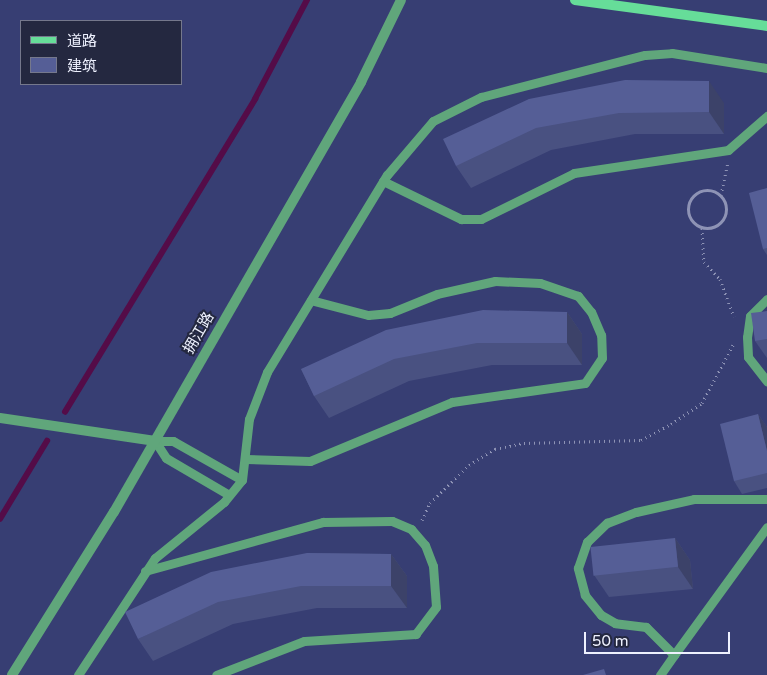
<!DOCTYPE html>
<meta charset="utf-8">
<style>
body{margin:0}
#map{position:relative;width:767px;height:675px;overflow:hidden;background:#373e73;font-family:"Varela Round","Noto Sans SC",sans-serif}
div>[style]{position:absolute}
.stream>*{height:5.5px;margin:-2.75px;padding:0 2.75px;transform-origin:2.75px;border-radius:2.75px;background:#540c48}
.path>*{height:3px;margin-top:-1.5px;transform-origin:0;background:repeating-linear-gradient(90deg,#8e93b5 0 1px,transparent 0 5px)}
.path>.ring{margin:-1.5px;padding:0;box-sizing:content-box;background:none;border:3px solid #8e93b5;border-radius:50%}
.lane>*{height:9px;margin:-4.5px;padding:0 4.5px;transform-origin:4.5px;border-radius:4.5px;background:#60a67b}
.street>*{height:10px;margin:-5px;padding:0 5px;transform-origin:5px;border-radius:5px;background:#60a67b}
.secondary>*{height:10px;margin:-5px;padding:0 5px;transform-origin:5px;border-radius:5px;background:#6d9}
.wall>*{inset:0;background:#495181}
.shaded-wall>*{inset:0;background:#3c4269}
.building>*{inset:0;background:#555e96;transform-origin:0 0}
span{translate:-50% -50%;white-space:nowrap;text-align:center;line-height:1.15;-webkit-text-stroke:4px #242840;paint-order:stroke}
.street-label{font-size:15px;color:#eef1fe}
.legend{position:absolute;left:20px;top:20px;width:162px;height:65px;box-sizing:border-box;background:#242840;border:1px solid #75788c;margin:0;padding:6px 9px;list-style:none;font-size:15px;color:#eef1fe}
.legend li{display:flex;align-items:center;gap:10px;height:25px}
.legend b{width:25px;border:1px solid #75788c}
.scale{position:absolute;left:584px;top:632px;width:146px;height:22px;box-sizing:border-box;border:2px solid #eef1fe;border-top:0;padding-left:6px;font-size:15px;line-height:18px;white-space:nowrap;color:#eef1fe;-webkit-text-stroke:4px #242840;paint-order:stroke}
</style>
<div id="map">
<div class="stream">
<div style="left:65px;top:412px;width:366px;rotate:-58.7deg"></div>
<div style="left:255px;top:99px;width:112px;rotate:-62.3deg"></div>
<div style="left:0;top:519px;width:91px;rotate:-58.9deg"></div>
</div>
<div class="path">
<div class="ring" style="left:688px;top:190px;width:35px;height:35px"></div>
<div style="left:721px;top:195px;width:34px;rotate:-78deg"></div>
<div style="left:702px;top:228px;width:34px;rotate:87deg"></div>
<div style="left:704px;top:262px;width:23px;rotate:47deg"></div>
<div style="left:720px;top:279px;width:40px;rotate:69.8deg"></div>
<div style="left:422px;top:520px;width:19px;rotate:-65deg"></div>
<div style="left:430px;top:503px;width:54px;rotate:-44.3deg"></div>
<div style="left:469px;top:465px;width:31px;rotate:-32deg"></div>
<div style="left:495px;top:449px;width:30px;rotate:-12deg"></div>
<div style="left:524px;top:443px;width:117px;rotate:-1.5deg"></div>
<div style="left:641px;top:440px;width:34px;rotate:-28deg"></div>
<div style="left:671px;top:424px;width:37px;rotate:-34deg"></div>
<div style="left:702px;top:403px;width:66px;rotate:-61.9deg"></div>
</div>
<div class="lane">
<div style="left:383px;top:181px;width:87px;rotate:26deg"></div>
<div style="left:461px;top:219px;width:20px"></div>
<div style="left:481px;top:219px;width:104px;rotate:-26.3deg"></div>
<div style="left:574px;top:173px;width:156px;rotate:-8.5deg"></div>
<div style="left:728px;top:150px;width:52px;rotate:-41.1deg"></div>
<div style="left:767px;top:299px;width:24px;rotate:135deg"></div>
<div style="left:750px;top:316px;width:21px;rotate:98deg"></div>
<div style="left:747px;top:337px;width:20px;rotate:87deg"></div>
<div style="left:748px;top:357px;width:31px;rotate:52deg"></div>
<div style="left:155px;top:441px;width:18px"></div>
<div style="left:173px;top:441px;width:79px;rotate:29.5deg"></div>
<div style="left:155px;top:441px;width:20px;rotate:57deg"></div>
<div style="left:166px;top:458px;width:73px;rotate:30.4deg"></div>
<div style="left:246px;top:459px;width:64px;rotate:1.8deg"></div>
<div style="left:310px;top:461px;width:154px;rotate:-22.6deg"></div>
<div style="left:452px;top:402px;width:134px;rotate:-8.1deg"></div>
<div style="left:585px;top:383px;width:30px;rotate:-56deg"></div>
<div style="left:602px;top:358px;width:23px;rotate:-92deg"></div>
<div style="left:601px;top:335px;width:25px;rotate:-113deg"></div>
<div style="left:591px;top:312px;width:21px;rotate:-129deg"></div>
<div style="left:578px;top:296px;width:40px;rotate:-161.1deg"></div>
<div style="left:540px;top:283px;width:45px;rotate:-177.5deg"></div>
<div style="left:495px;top:281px;width:59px;rotate:167.4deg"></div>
<div style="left:437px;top:294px;width:51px;rotate:158deg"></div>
<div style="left:390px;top:313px;width:22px;rotate:175deg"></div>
<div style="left:368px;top:315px;width:59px;rotate:-165.3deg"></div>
<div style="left:145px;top:571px;width:185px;rotate:-15.4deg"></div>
<div style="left:323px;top:522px;width:69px;rotate:-0.8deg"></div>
<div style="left:392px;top:521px;width:21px;rotate:23deg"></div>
<div style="left:411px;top:529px;width:21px;rotate:49deg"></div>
<div style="left:425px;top:545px;width:22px;rotate:69deg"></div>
<div style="left:433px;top:566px;width:41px;rotate:85.8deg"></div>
<div style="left:436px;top:607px;width:34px;rotate:127deg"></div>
<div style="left:416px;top:634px;width:112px;rotate:176.4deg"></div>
<div style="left:304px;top:641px;width:94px;rotate:158.9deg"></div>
<div style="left:674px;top:655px;width:158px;rotate:-54deg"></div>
<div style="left:78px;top:675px;width:140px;rotate:-56.7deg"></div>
<div style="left:155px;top:558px;width:89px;rotate:-39.1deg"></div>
<div style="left:224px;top:502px;width:28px;rotate:-51deg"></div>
<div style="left:242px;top:480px;width:61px;rotate:-83.5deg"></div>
<div style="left:249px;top:419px;width:50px;rotate:-69deg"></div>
<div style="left:267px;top:372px;width:231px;rotate:-58.7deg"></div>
<div style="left:387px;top:175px;width:71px;rotate:-49.6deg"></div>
<div style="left:433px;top:121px;width:54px;rotate:-26.6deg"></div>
<div style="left:481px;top:97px;width:169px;rotate:-14.4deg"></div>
<div style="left:645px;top:55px;width:27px;rotate:-4deg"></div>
<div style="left:672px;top:53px;width:96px;rotate:9deg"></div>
<div style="left:660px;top:675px;width:24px;rotate:-55deg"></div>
<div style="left:674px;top:655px;width:40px;rotate:-135deg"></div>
<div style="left:646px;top:627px;width:31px;rotate:-173deg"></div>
<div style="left:615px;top:623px;width:16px;rotate:-150deg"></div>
<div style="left:601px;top:615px;width:26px;rotate:-129deg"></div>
<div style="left:585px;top:595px;width:28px;rotate:-105deg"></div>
<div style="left:578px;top:568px;width:28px;rotate:-71deg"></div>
<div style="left:587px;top:542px;width:28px;rotate:-44deg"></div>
<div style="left:607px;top:523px;width:31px;rotate:-21deg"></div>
<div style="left:636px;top:512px;width:59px;rotate:-12.6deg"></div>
<div style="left:694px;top:499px;width:73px"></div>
</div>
<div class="street">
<div style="left:0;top:418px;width:157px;rotate:8.4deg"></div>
<div style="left:12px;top:675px;width:192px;rotate:-58deg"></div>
<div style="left:114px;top:512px;width:496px;rotate:-60.1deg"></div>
<div style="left:361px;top:82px;width:91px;rotate:-64deg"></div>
</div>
<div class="secondary">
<div style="left:575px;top:0;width:194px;rotate:7.7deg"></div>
</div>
<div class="wall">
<div style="clip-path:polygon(529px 99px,724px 103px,724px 134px,635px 134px,551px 150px,471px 188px,456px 166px)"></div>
<div style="clip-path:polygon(767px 188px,767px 255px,763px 249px)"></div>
<div style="clip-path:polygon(767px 311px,767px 358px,755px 341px)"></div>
<div style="clip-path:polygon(567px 312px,582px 334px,582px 365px,492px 365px,409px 381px,329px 418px,314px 396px,301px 369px)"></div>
<div style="clip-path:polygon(758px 414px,767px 427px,767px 488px,742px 494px,734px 481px)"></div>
<div style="clip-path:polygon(675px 538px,690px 560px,693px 589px,609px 597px,594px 575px)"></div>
<div style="clip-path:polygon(307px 553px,391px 554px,407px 576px,407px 608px,317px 608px,233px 624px,153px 661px,138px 639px)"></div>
</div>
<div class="shaded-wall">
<div style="clip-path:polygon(709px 81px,724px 103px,724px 134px,709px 112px)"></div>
<div style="clip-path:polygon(567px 312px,582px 334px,582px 365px,567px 343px)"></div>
<div style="clip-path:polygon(758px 414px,767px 427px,767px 451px)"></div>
<div style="clip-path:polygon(675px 538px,690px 560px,693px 589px,678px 567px)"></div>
<div style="clip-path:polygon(391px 554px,407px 576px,407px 608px,391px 586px)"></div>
</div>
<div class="building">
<div style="clip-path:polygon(625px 80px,709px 81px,709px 112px,619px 113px,536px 128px,456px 166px,443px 139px,529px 99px)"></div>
<div style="clip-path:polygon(767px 188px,767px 248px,763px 249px,749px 193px)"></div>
<div style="clip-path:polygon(483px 310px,567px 312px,567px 343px,477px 343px,394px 359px,314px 396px,301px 369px,386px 330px)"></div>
<div style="clip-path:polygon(767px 311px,767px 339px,755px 341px,751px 313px)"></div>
<div style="clip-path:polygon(758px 414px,767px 451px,767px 473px,734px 481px,720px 424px)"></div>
<div style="left:675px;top:538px;width:29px;height:85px;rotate:84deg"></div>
<div style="clip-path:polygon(307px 553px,391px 554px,391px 586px,301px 586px,218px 602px,138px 639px,125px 612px,211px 572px)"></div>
<div style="clip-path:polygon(604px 669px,606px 675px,583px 675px)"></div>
</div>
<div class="street-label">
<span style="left:199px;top:333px;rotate:-60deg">拥江路</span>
</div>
<ul class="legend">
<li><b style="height:6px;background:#6d9"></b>道路</li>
<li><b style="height:14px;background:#555e96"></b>建筑</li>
</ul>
<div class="scale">50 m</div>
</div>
